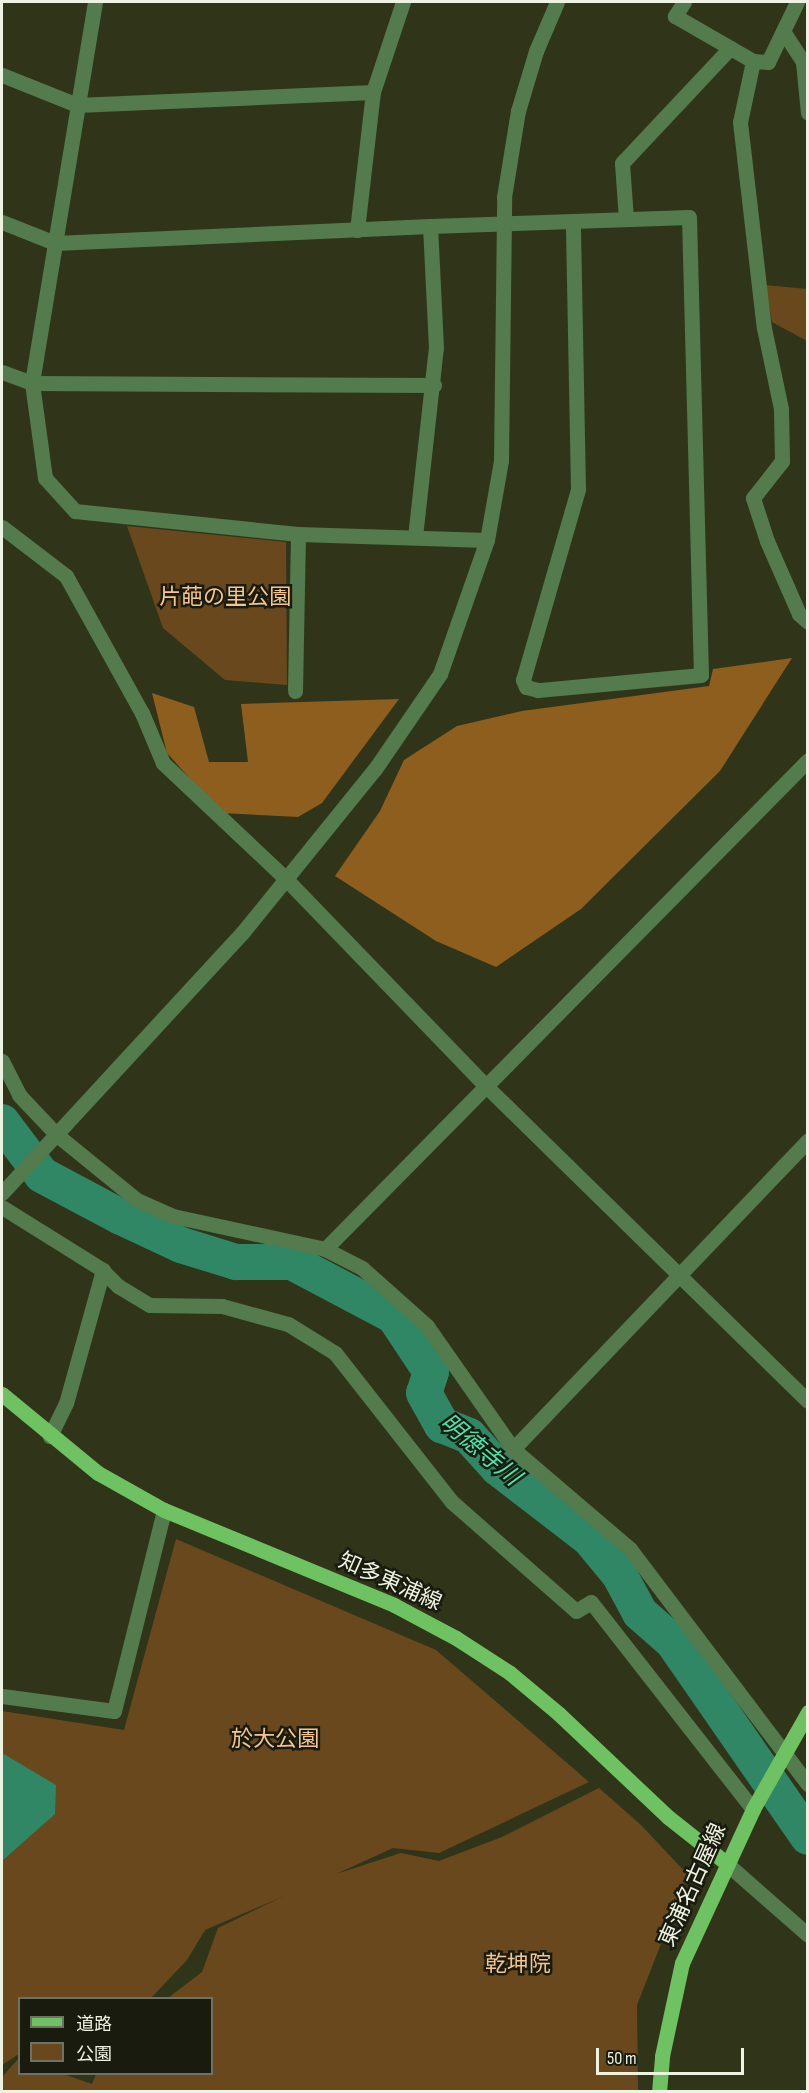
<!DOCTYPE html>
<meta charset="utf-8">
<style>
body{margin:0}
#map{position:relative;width:809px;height:2093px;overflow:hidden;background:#30351a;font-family:"Sofia Sans Condensed","Noto Sans JP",sans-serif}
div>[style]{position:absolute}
.green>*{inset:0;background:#6a481d}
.forest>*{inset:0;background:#8d5e1d}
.water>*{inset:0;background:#2f8766}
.river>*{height:36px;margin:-18px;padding:0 18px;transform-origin:18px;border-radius:18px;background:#2f8766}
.minor>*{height:15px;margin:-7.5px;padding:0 7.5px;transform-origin:7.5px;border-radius:7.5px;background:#537b4d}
.tertiary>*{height:15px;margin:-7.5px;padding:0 7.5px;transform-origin:7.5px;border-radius:7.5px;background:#537b4d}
.primary>*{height:15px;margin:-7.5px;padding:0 7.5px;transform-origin:7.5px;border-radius:7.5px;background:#6ec261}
span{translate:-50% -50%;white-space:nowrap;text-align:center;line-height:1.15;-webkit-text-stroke:5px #191b0f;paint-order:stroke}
.park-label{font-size:22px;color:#f6c58c}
.street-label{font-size:22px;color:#eef2e1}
.water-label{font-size:24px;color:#48e5ac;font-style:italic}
.frame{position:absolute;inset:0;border:3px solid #eef2e1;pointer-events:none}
.legend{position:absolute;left:18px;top:1997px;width:195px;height:78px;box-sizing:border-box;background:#191b0f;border:2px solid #6e7163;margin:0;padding:8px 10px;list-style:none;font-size:18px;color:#eef2e1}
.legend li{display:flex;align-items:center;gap:12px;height:30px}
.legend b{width:30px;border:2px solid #6e7163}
.scale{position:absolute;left:596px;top:2048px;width:148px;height:27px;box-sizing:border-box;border:3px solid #eef2e1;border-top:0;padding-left:8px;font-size:18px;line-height:21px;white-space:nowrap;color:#eef2e1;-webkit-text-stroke:4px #191b0f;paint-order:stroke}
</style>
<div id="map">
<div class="green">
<div style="clip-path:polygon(765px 285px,807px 289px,807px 341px,772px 322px)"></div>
<div style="clip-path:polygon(127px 526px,286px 542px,287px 685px,225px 680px,163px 628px)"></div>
<div style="clip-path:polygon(176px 1539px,436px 1650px,589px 1782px,439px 1853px,393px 1848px,336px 1874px,401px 1853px,439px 1861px,502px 1837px,599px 1788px,641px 1825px,688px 1875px,637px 2005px,638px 2091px,2px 2091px,2px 2077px,19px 2058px,20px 2074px,63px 2074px,92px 2084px,96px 2074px,212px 2074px,212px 1998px,168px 1998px,202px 1972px,218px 1928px,284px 1896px,205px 1930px,187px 1960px,151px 1998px,20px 1998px,19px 2054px,2px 2065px,2px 1711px,124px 1730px)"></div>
</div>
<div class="forest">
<div style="clip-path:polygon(792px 658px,720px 771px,581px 909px,496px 967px,436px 941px,335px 876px,380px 811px,404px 760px,457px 726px,522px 711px,709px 686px,713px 669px)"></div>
<div style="clip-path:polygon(152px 693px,194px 707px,209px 762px,248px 762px,241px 704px,399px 699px,322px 803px,298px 817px,221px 813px,167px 753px)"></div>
</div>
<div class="water">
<div style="clip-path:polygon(2px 1753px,56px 1785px,55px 1814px,2px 1861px)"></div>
</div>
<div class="river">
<div style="left:2px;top:1122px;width:66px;rotate:53deg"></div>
<div style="left:42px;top:1175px;width:89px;rotate:28deg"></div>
<div style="left:121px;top:1217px;width:66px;rotate:25deg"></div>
<div style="left:181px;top:1245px;width:58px;rotate:17.2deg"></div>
<div style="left:236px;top:1262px;width:56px"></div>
<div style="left:292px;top:1262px;width:115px;rotate:27.9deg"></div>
<div style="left:394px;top:1316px;width:67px;rotate:56.5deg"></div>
<div style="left:431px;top:1372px;width:22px;rotate:108deg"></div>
<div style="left:424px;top:1393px;width:37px;rotate:61deg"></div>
<div style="left:442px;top:1425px;width:29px;rotate:22deg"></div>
<div style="left:469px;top:1436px;width:43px;rotate:47.8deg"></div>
<div style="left:498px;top:1468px;width:115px;rotate:37.6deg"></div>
<div style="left:589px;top:1538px;width:47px;rotate:50.2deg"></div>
<div style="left:619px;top:1574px;width:44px;rotate:61.7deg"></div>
<div style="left:640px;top:1613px;width:44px;rotate:41.3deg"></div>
<div style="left:673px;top:1642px;width:237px;rotate:55.3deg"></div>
</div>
<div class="minor">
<div style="left:95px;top:2px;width:386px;rotate:99.4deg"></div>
<div style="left:32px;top:383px;width:96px;rotate:82.2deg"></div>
<div style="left:45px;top:478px;width:45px;rotate:47.7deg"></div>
<div style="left:75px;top:511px;width:224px;rotate:5.9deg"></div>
<div style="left:298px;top:534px;width:189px;rotate:1.8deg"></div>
<div style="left:684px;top:2px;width:17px;rotate:123deg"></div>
<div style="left:675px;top:16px;width:90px;rotate:30deg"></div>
<div style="left:753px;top:61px;width:15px;rotate:4deg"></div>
<div style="left:768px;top:62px;width:67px;rotate:-64.2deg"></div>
<div style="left:783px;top:31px;width:37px;rotate:57deg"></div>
<div style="left:803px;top:62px;width:51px;rotate:84.4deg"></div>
<div style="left:753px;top:61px;width:62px;rotate:102deg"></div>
<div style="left:740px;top:122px;width:207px;rotate:83.4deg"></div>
<div style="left:764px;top:328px;width:83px;rotate:78.1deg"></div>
<div style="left:781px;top:409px;width:52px;rotate:88.9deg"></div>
<div style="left:782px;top:461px;width:47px;rotate:128.1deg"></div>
<div style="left:753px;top:498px;width:45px;rotate:72deg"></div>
<div style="left:767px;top:541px;width:80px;rotate:66.3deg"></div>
<div style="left:799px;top:614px;width:12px;rotate:42deg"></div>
<div style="left:2px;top:75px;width:81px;rotate:21.8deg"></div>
<div style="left:77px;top:105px;width:296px;rotate:-2.5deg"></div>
<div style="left:626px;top:219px;width:56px;rotate:-94.1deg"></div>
<div style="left:622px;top:163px;width:158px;rotate:-46.8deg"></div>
<div style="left:2px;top:222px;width:57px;rotate:21.6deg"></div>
<div style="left:55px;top:243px;width:375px;rotate:-2.6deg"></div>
<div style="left:430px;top:226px;width:259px;rotate:-2deg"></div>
<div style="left:689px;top:217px;width:458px;rotate:88.5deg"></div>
<div style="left:701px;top:675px;width:164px;rotate:174.7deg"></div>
<div style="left:538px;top:690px;width:12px;rotate:-166deg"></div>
<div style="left:526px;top:687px;width:8px;rotate:-113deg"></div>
<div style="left:523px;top:680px;width:199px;rotate:-73.9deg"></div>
<div style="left:578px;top:489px;width:268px;rotate:-91.1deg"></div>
<div style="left:357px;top:230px;width:139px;rotate:-83.4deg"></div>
<div style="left:373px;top:92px;width:95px;rotate:-71.6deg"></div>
<div style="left:2px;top:372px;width:32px;rotate:20deg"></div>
<div style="left:32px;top:383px;width:402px;rotate:0.3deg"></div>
<div style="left:2px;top:527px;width:81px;rotate:37.4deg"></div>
<div style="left:66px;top:576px;width:157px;rotate:61deg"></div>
<div style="left:142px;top:713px;width:54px;rotate:67.2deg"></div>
<div style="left:163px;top:763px;width:168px;rotate:43.3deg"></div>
<div style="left:285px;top:878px;width:286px;rotate:46deg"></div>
<div style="left:484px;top:1084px;width:453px;rotate:44.4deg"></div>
<div style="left:415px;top:537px;width:190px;rotate:-83.7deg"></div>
<div style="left:436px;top:348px;width:122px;rotate:-92.8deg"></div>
<div style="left:295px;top:691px;width:157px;rotate:-88.9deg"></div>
<div style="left:2px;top:1061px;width:38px;rotate:63deg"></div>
<div style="left:19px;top:1095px;width:55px;rotate:46.5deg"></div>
<div style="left:57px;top:1135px;width:103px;rotate:39.1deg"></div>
<div style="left:137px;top:1200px;width:39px;rotate:24deg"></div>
<div style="left:173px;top:1216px;width:156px;rotate:12.2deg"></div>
<div style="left:325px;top:1249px;width:42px;rotate:27.2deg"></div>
<div style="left:362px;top:1268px;width:87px;rotate:41.7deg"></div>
<div style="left:427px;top:1326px;width:150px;rotate:55deg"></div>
<div style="left:513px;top:1449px;width:154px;rotate:40.5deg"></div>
<div style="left:630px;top:1549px;width:295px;rotate:52.9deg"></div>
<div style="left:2px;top:1207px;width:119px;rotate:32deg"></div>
<div style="left:103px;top:1270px;width:138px;rotate:105.5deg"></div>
<div style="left:66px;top:1403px;width:37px;rotate:116deg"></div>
<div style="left:325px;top:1249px;width:687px;rotate:-45.35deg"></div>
<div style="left:103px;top:1271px;width:21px;rotate:45deg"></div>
<div style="left:118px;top:1286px;width:37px;rotate:31deg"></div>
<div style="left:150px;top:1305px;width:72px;rotate:0.8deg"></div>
<div style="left:222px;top:1306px;width:68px;rotate:15.3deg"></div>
<div style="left:288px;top:1324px;width:55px;rotate:31.7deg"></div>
<div style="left:335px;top:1353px;width:189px;rotate:51.9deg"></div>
<div style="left:452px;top:1502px;width:165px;rotate:41.3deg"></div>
<div style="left:576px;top:1611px;width:17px;rotate:-31deg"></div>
<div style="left:591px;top:1602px;width:263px;rotate:52deg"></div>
<div style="left:513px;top:1449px;width:427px;rotate:-46.3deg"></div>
<div style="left:2px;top:1696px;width:113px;rotate:7.6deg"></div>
<div style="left:114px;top:1711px;width:207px;rotate:-76deg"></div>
<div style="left:726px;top:1863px;width:109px;rotate:41.3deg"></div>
</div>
<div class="tertiary">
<div style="left:2px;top:1193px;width:354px;rotate:-47.3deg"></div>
<div style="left:242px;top:933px;width:211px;rotate:-51deg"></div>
<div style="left:375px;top:769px;width:115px;rotate:-55.6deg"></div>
<div style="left:440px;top:674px;width:142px;rotate:-70.7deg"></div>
<div style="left:487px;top:540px;width:80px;rotate:-80deg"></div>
<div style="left:501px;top:461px;width:264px;rotate:-89.3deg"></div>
<div style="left:504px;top:197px;width:87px;rotate:-80.8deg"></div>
<div style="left:518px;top:111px;width:63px;rotate:-73.3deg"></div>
<div style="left:536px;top:51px;width:53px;rotate:-66.8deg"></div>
</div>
<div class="primary">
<div style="left:2px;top:1394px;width:124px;rotate:39.5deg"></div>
<div style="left:98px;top:1473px;width:76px;rotate:29.3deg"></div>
<div style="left:164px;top:1510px;width:249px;rotate:22.4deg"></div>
<div style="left:394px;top:1605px;width:70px;rotate:28deg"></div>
<div style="left:456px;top:1638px;width:64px;rotate:32.9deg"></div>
<div style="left:510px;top:1673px;width:64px;rotate:39.9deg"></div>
<div style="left:559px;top:1714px;width:150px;rotate:43.4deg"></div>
<div style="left:668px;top:1817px;width:74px;rotate:38.4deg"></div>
<div style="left:659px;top:2092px;width:36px;rotate:-85deg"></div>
<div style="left:662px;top:2056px;width:95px;rotate:-77.9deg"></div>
<div style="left:682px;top:1963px;width:170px;rotate:-65.2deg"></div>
<div style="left:753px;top:1809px;width:112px;rotate:-60.4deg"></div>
</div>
<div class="park-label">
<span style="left:225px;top:598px">片葩の里公園</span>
<span style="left:275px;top:1740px">於大公園</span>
<span style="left:518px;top:1965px">乾坤院</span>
</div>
<div class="street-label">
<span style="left:390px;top:1582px;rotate:24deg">知多東浦線</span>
<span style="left:693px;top:1885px;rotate:-66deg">東浦名古屋線</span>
</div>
<div class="water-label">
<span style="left:480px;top:1450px;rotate:40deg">明徳寺川</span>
</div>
<div class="frame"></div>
<ul class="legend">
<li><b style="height:8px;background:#6ec261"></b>道路</li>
<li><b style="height:16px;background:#6a481d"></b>公園</li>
</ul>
<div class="scale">50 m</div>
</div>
